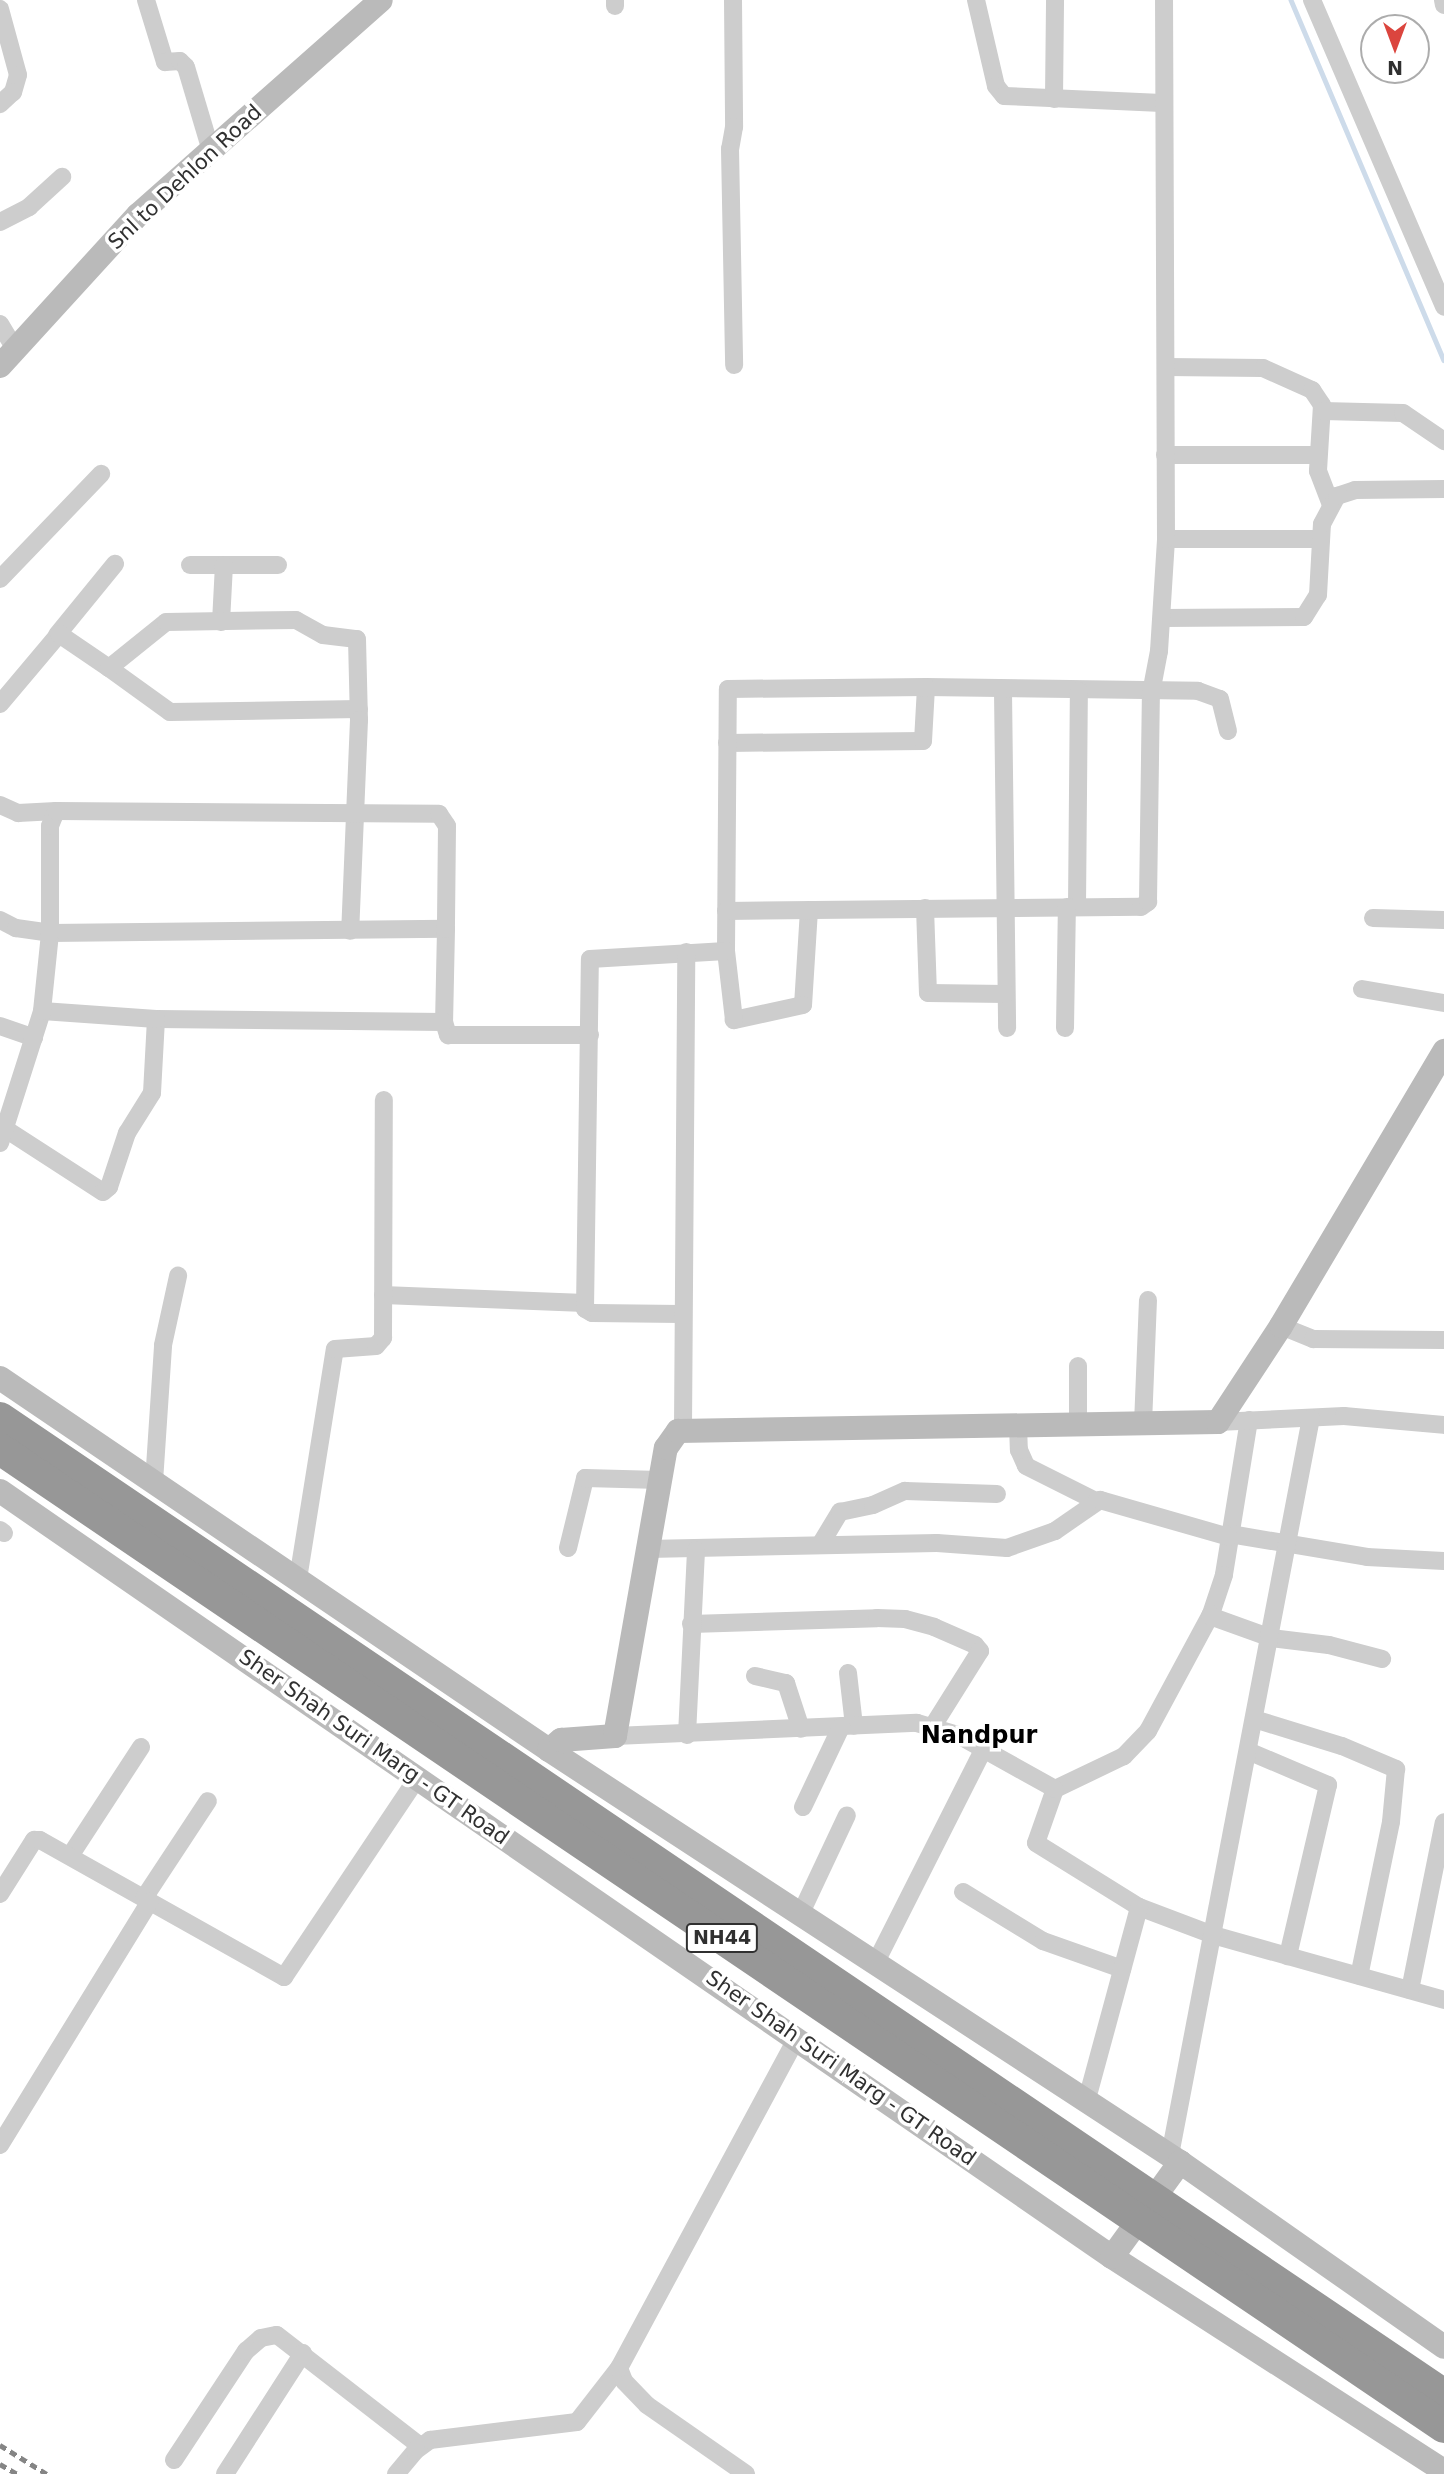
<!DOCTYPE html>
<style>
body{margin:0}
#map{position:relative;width:1444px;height:2474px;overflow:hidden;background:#fff;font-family:"DejaVu Sans",sans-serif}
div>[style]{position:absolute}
.stream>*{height:4.5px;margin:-2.25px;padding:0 2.25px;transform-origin:2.25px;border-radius:2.25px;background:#cddbea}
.street>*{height:18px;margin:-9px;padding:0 9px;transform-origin:9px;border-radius:9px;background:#cdcdcd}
.secondary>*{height:24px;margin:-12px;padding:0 12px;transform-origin:12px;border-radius:12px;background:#bababa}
.highway>*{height:32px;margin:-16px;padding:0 16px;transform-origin:16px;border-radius:16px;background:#979797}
.rail>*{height:4.5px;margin-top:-2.25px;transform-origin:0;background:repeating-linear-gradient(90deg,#858585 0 7px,transparent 0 12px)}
span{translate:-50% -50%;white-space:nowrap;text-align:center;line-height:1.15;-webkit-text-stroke:7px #fff;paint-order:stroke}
.shield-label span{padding:2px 5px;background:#fff;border:2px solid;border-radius:5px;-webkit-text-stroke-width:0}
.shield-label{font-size:19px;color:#303030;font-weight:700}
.street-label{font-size:21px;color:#303030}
.quarter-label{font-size:24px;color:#000;font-weight:700}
.north{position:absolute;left:1360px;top:14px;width:70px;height:70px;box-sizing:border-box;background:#fff;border:2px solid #acacac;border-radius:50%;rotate:180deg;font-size:19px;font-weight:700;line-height:28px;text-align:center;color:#303030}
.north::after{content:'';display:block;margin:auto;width:24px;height:32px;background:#db453e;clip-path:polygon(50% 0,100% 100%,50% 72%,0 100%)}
</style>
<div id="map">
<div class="stream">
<div style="left:1291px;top:0;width:391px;rotate:67deg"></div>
</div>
<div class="street">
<div style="left:146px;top:0;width:65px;rotate:73deg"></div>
<div style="left:165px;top:62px;width:15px;rotate:-4deg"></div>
<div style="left:180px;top:61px;width:8px;rotate:45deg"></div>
<div style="left:186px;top:67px;width:88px;rotate:73.4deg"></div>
<div style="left:615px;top:0;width:6px;rotate:90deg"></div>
<div style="left:733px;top:0;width:127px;rotate:89.5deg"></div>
<div style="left:734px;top:127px;width:22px;rotate:100deg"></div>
<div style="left:730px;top:149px;width:216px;rotate:88.9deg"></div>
<div style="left:976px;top:0;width:88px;rotate:76.9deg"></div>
<div style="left:996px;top:86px;width:13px;rotate:51deg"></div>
<div style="left:1004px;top:96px;width:158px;rotate:2.5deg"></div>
<div style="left:1312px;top:0;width:334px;rotate:66.7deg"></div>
<div style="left:1443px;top:0;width:5px;rotate:79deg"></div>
<div style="left:0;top:9px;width:68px;rotate:74.7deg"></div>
<div style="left:18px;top:75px;width:18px;rotate:106deg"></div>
<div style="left:13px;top:92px;width:18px;rotate:137deg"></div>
<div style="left:1054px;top:99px;width:99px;rotate:-89.4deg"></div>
<div style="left:0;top:222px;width:33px;rotate:-27deg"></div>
<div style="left:29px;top:207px;width:45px;rotate:-42.3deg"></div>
<div style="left:0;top:324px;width:29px;rotate:59deg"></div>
<div style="left:1166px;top:367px;width:97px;rotate:0.6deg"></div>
<div style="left:1263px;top:368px;width:54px;rotate:24.2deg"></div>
<div style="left:1312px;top:390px;width:18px;rotate:56deg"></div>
<div style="left:1322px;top:405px;width:66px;rotate:93.5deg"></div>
<div style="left:1318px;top:471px;width:34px;rotate:69deg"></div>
<div style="left:1323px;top:411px;width:80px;rotate:1.4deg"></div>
<div style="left:1403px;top:413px;width:50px;rotate:34.3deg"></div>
<div style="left:1165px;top:455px;width:153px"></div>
<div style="left:1166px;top:539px;width:154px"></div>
<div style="left:190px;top:565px;width:88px"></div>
<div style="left:0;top:579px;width:146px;rotate:-46.1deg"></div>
<div style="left:1162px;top:618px;width:142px;rotate:-0.4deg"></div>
<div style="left:1304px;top:617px;width:26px;rotate:-58deg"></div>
<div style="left:1318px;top:595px;width:71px;rotate:-86.8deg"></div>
<div style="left:1322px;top:524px;width:32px;rotate:-62deg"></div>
<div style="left:1337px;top:496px;width:19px;rotate:-18deg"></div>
<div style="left:1355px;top:490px;width:89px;rotate:-0.6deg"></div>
<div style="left:221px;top:622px;width:57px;rotate:-87deg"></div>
<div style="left:57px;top:635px;width:92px;rotate:-50.8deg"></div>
<div style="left:109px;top:668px;width:75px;rotate:35.8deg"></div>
<div style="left:170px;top:712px;width:189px;rotate:-0.9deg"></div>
<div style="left:1003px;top:691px;width:337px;rotate:89.3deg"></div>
<div style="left:0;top:704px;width:92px;rotate:-49.9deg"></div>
<div style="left:59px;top:634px;width:60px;rotate:34.2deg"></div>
<div style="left:109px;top:668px;width:73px;rotate:-38.9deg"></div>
<div style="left:166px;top:622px;width:130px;rotate:-0.9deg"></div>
<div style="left:296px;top:620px;width:31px;rotate:29deg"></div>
<div style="left:323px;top:635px;width:34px;rotate:7deg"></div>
<div style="left:357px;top:639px;width:81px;rotate:88.6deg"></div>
<div style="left:359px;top:720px;width:211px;rotate:92.4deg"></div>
<div style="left:727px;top:743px;width:196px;rotate:-0.6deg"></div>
<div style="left:923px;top:741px;width:54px;rotate:-86.8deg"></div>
<div style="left:926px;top:687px;width:272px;rotate:0.8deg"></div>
<div style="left:1198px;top:691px;width:23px;rotate:20deg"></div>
<div style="left:1220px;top:699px;width:33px;rotate:76deg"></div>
<div style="left:0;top:805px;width:20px;rotate:24deg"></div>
<div style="left:18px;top:813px;width:38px;rotate:-3deg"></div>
<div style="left:1077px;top:907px;width:216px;rotate:-89.5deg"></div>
<div style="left:925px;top:908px;width:85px;rotate:88deg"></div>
<div style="left:928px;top:993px;width:78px;rotate:0.7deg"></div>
<div style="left:809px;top:910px;width:95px;rotate:93.6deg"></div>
<div style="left:803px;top:1005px;width:71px;rotate:167.7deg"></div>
<div style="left:734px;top:1020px;width:69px;rotate:-96.6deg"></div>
<div style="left:726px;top:951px;width:262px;rotate:-89.6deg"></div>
<div style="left:728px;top:689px;width:198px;rotate:-0.6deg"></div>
<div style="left:726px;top:911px;width:415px;rotate:-0.6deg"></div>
<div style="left:1141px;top:907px;width:9px;rotate:-36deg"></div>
<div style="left:1148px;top:902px;width:209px;rotate:-89.2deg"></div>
<div style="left:1151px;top:693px;width:43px;rotate:-79.2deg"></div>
<div style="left:1159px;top:651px;width:112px;rotate:-86.4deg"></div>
<div style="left:1166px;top:539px;width:539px;rotate:-90.21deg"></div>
<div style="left:1373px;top:918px;width:71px;rotate:1.6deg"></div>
<div style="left:0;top:920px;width:18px;rotate:27deg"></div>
<div style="left:16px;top:928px;width:34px;rotate:8deg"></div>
<div style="left:50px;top:933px;width:396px;rotate:-0.6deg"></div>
<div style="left:446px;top:929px;width:93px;rotate:91.2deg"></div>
<div style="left:444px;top:1022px;width:14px;rotate:73deg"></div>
<div style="left:448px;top:1035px;width:142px"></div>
<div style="left:1362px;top:989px;width:83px;rotate:9.7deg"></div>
<div style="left:156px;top:1019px;width:288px;rotate:0.6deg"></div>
<div style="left:0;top:1026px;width:36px;rotate:19deg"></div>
<div style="left:1065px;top:1028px;width:121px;rotate:-89.1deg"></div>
<div style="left:7px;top:1130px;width:114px;rotate:32.9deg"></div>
<div style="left:103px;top:1192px;width:8px;rotate:-40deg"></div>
<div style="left:109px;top:1187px;width:57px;rotate:-71.6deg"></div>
<div style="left:127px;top:1133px;width:47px;rotate:-58deg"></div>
<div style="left:152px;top:1093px;width:74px;rotate:-86.9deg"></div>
<div style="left:156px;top:1019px;width:114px;rotate:-176deg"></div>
<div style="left:0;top:1143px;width:139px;rotate:-72.3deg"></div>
<div style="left:42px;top:1011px;width:78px;rotate:-84.1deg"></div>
<div style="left:50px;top:933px;width:107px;rotate:-90deg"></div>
<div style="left:50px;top:826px;width:16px;rotate:-68deg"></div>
<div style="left:56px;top:811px;width:383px;rotate:0.4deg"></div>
<div style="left:439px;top:814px;width:14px;rotate:56deg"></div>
<div style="left:447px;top:826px;width:103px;rotate:90.6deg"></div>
<div style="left:383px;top:1295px;width:202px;rotate:2.3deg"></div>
<div style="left:681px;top:1314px;width:89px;rotate:-179.4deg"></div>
<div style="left:592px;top:1313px;width:8px;rotate:-150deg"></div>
<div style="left:585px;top:1309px;width:350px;rotate:-89.2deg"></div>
<div style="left:590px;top:959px;width:136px;rotate:-3.4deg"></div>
<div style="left:1281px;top:1326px;width:35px;rotate:22deg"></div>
<div style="left:1313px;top:1339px;width:131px;rotate:0.4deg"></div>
<div style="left:1078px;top:1366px;width:58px;rotate:90deg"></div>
<div style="left:1249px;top:1420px;width:157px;rotate:99.2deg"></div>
<div style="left:1224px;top:1575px;width:41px;rotate:108.4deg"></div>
<div style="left:1211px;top:1614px;width:133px;rotate:118.3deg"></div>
<div style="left:1148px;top:1731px;width:35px;rotate:134deg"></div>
<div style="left:1124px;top:1756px;width:76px;rotate:154.4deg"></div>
<div style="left:1055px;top:1789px;width:57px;rotate:109.4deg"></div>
<div style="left:1036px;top:1843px;width:121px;rotate:31.9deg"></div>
<div style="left:1139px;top:1907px;width:79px;rotate:20.7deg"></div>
<div style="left:1213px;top:1935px;width:240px;rotate:15.7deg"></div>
<div style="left:1218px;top:1422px;width:126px;rotate:-2.7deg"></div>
<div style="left:1344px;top:1416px;width:100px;rotate:5.1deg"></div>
<div style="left:1143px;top:1424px;width:124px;rotate:-87.7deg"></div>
<div style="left:1018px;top:1425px;width:25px;rotate:88deg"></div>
<div style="left:1019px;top:1450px;width:17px;rotate:66deg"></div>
<div style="left:1026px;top:1466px;width:78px;rotate:26.6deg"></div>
<div style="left:683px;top:1428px;width:476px;rotate:-89.6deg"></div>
<div style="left:154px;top:1482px;width:137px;rotate:-86.2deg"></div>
<div style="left:163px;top:1345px;width:71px;rotate:-77.7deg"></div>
<div style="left:0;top:1530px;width:5px;rotate:37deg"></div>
<div style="left:1230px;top:1534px;width:139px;rotate:9.5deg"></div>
<div style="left:1367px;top:1557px;width:77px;rotate:3deg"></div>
<div style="left:820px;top:1545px;width:39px;rotate:-59deg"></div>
<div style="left:840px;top:1512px;width:34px;rotate:-12deg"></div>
<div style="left:873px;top:1505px;width:35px;rotate:-24deg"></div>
<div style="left:905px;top:1491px;width:92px;rotate:1.9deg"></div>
<div style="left:568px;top:1548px;width:72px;rotate:-76.3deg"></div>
<div style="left:585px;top:1478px;width:75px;rotate:1.5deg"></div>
<div style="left:648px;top:1549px;width:289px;rotate:-1.2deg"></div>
<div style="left:937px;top:1543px;width:70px;rotate:4.1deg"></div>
<div style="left:1007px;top:1548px;width:51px;rotate:-19.5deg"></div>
<div style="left:1055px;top:1531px;width:55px;rotate:-34.6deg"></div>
<div style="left:1100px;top:1500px;width:134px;rotate:16deg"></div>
<div style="left:298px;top:1579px;width:233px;rotate:-80.9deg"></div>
<div style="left:335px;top:1349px;width:41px;rotate:-4.2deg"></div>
<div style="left:376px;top:1346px;width:11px;rotate:-49deg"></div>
<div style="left:383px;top:1338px;width:238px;rotate:-89.8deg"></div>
<div style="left:1210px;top:1616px;width:65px;rotate:19.8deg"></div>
<div style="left:1271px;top:1638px;width:58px;rotate:6.9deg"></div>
<div style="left:1329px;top:1645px;width:55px;rotate:14.8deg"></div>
<div style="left:691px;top:1624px;width:186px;rotate:-1.8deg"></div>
<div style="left:877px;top:1618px;width:28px;rotate:2deg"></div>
<div style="left:905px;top:1619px;width:30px;rotate:15deg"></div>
<div style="left:934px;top:1627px;width:45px;rotate:23.7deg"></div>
<div style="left:975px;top:1645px;width:8px;rotate:50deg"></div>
<div style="left:980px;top:1651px;width:89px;rotate:122.1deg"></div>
<div style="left:848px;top:1673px;width:53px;rotate:83.5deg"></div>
<div style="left:755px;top:1676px;width:32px;rotate:13deg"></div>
<div style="left:786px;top:1683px;width:48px;rotate:71.9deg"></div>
<div style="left:1254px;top:1719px;width:92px;rotate:17.1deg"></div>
<div style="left:1342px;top:1746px;width:59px;rotate:23.1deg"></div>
<div style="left:1396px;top:1769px;width:53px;rotate:95.4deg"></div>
<div style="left:1391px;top:1822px;width:157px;rotate:101.7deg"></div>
<div style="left:687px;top:1735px;width:185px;rotate:-87.2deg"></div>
<div style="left:615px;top:1736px;width:302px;rotate:-2.5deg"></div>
<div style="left:917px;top:1723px;width:43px;rotate:16.3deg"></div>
<div style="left:958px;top:1735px;width:111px;rotate:29.1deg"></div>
<div style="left:1248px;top:1751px;width:87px;rotate:23deg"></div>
<div style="left:1328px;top:1785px;width:176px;rotate:103.2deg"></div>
<div style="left:803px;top:1807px;width:89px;rotate:-64.6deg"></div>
<div style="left:70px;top:1856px;width:130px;rotate:-56.9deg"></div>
<div style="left:963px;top:1892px;width:94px;rotate:31.5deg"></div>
<div style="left:1043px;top:1941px;width:84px;rotate:19.5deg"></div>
<div style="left:0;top:1894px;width:64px;rotate:-57.8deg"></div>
<div style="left:34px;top:1840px;width:6px"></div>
<div style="left:40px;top:1840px;width:280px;rotate:29.3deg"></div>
<div style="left:284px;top:1977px;width:239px;rotate:-56.2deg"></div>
<div style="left:144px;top:1898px;width:116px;rotate:-56.6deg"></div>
<div style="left:800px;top:1915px;width:110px;rotate:-64.8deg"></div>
<div style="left:875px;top:1964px;width:242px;rotate:-63.2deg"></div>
<div style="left:1410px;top:1990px;width:171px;rotate:-78.6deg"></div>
<div style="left:1087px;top:2099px;width:199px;rotate:-74.8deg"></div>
<div style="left:0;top:2145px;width:286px;rotate:-58.4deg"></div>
<div style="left:1170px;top:2155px;width:750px;rotate:-79.17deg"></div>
<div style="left:174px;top:2460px;width:131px;rotate:-56.6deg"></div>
<div style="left:246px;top:2351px;width:20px;rotate:-41deg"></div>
<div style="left:261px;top:2338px;width:16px;rotate:-11deg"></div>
<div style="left:277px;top:2335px;width:181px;rotate:37.8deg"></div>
<div style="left:225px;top:2474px;width:144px;rotate:-57.2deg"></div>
<div style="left:396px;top:2474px;width:30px;rotate:-50deg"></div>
<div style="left:415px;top:2451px;width:19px;rotate:-36deg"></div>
<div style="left:430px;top:2440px;width:148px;rotate:-7deg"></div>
<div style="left:577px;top:2422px;width:68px;rotate:-52.1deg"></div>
<div style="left:746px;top:2474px;width:121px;rotate:-145.1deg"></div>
<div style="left:647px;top:2405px;width:33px;rotate:-134deg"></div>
<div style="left:624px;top:2381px;width:14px;rotate:-111deg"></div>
<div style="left:619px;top:2368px;width:376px;rotate:-61.7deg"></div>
</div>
<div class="secondary">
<div style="left:0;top:366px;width:205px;rotate:-47.6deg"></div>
<div style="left:138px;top:215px;width:324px;rotate:-41.5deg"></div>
<div style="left:0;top:1378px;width:663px;rotate:34.12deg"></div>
<div style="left:549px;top:1750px;width:754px;rotate:33.14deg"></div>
<div style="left:1180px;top:2162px;width:322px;rotate:35deg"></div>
<div style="left:0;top:1491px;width:1350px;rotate:34.56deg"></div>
<div style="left:1112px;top:2257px;width:395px;rotate:32.8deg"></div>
<div style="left:549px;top:1750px;width:16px;rotate:-40deg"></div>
<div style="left:561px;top:1740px;width:54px;rotate:-4.2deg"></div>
<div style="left:615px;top:1736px;width:292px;rotate:-80deg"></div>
<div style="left:666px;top:1448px;width:21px;rotate:-55deg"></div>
<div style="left:678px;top:1431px;width:540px;rotate:-0.95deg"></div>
<div style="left:1218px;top:1422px;width:115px;rotate:-56.7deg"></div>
<div style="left:1281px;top:1326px;width:320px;rotate:-59.3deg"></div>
<div style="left:1162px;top:2187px;width:31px;rotate:-54deg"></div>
<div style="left:1112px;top:2257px;width:34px;rotate:-54deg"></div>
</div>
<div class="highway">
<div style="left:0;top:1418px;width:1743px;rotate:34.08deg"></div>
<div style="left:0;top:1449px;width:1744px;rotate:34.11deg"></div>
</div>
<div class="rail">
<div style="left:0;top:2445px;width:55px;rotate:31.7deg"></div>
<div style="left:0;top:2464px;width:20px;rotate:30deg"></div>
</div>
<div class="shield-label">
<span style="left:722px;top:1938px">NH44</span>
</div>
<div class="street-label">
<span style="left:185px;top:177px;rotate:-43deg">Snl to Dehlon Road</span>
<span style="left:374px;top:1747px;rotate:35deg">Sher Shah Suri Marg - GT Road</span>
<span style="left:841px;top:2068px;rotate:35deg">Sher Shah Suri Marg - GT Road</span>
</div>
<div class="quarter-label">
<span style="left:979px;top:1736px">Nandpur</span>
</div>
<div class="north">N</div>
</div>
